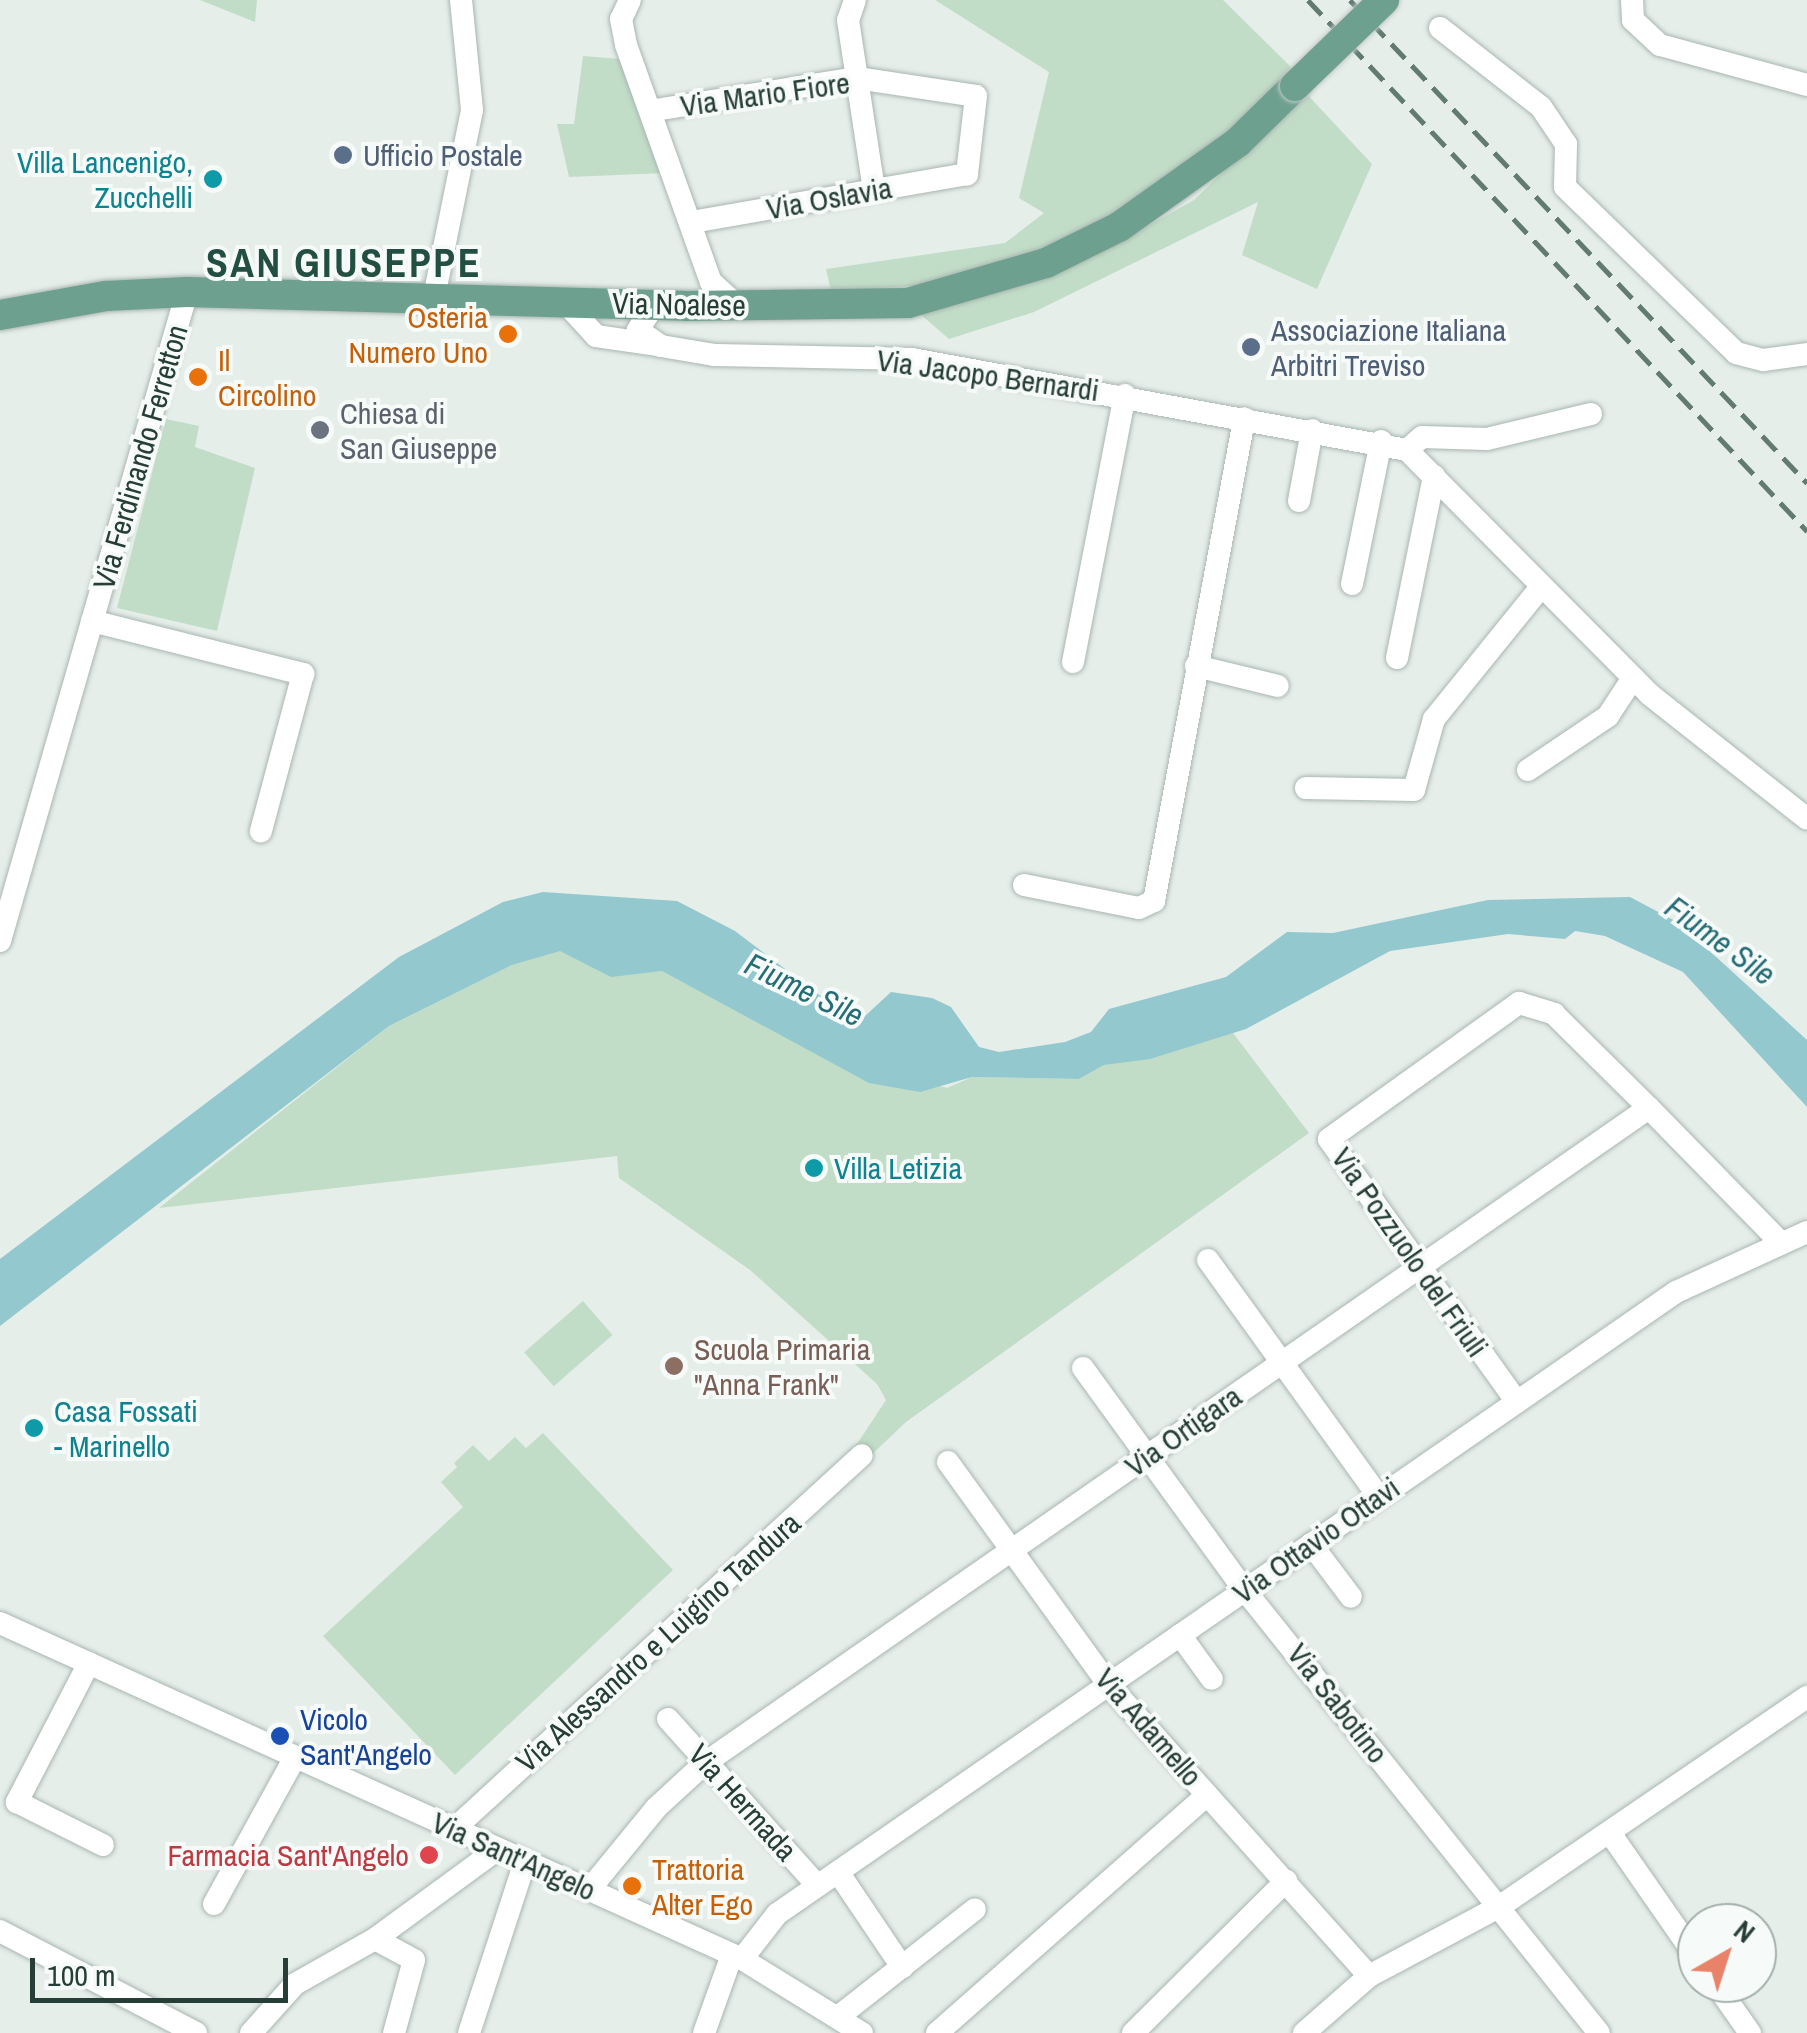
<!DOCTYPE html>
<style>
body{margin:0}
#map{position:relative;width:1807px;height:2033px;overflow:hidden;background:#e6eeea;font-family:"Archivo Narrow",sans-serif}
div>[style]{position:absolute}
.green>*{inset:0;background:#c1ddc7;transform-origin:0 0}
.water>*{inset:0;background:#92c8ce}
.roads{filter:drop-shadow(0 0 2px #a9b6b1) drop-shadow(0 0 2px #a9b6b1)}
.minor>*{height:22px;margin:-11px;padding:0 11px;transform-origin:11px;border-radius:11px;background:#fff}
.major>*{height:30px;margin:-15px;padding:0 15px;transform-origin:15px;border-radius:15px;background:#6ea090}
.rail>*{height:5px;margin-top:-2.5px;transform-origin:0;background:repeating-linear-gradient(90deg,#617a72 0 20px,transparent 0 30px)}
.bridges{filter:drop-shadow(0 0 2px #c2c9c7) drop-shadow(0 0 2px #c2c9c7)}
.major-bridge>*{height:30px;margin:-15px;padding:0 15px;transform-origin:15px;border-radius:15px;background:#6ea090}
.dots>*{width:28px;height:28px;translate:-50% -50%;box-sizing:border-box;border:5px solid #f6faf8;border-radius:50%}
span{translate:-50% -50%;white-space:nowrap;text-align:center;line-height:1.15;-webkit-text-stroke:8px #f6faf8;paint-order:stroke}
.street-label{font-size:30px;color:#263e37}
.service-label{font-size:30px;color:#4e5e75}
.left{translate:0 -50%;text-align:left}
.culture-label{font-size:30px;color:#0d838f}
.right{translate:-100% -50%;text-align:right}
.food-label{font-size:30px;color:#c56008}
.worship-label{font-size:30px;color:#5b616d}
.education-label{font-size:30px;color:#785e54}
.transit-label{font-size:30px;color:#164399}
.health-label{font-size:30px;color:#be3a42}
.water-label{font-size:32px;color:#246d77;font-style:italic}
.district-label{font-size:40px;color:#234f42;font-weight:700;letter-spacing:2.5px}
.north{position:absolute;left:1677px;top:1903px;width:100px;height:100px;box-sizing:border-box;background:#f6faf8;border:2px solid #a3afab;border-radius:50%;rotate:39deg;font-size:28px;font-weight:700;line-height:40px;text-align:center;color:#263e37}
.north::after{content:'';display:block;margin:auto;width:35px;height:45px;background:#e88269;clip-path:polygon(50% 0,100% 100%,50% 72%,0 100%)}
.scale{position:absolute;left:30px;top:1958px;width:258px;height:45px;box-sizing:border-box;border:5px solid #263e37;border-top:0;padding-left:12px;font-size:30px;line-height:35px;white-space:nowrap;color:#263e37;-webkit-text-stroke:8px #f6faf8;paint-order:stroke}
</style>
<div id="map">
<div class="green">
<div style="clip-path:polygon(200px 0,257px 0,255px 22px)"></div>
<div style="clip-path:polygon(935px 0,1223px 0,1297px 73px,1230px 138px,1074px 240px,926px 285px,831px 291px,826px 269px,1005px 243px,1044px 213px,1019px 198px,1049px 72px)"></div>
<div style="clip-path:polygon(583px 56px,621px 59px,665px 173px,569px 177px,557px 124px,574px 124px)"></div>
<div style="clip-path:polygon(1305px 92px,1372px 164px,1317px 289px,1242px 255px,1258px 202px,1034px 312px,949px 339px,912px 307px,1008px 288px,1093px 257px,1194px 200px)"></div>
<div style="clip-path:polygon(166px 419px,199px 426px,195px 447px,255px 468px,217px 631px,117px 608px)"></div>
<div style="clip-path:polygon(560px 950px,611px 976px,662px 971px,823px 1054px,947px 1088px,972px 1077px,1079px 1079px,1104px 1065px,1233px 1033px,1309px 1133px,906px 1422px,867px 1459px,855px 1447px,886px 1400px,877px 1384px,750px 1270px,619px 1178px,617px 1156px,159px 1208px,389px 1026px,512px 965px)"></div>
<div style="left:583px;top:1301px;width:45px;height:78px;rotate:49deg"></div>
<div style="clip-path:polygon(543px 1433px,673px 1570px,455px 1775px,323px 1636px,463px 1507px,441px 1482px,457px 1467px,454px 1463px,473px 1445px,489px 1461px,515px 1437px,526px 1448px)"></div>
</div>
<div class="water">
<div style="clip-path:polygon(543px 892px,677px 901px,735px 931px,851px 1019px,864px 1017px,891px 992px,932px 998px,951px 1007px,979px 1047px,999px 1052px,1065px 1042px,1091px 1032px,1109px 1009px,1226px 977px,1287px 932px,1333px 933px,1488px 900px,1630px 897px,1679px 923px,1807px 1040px,1807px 1107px,1683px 972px,1605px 936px,1575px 931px,1565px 939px,1508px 934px,1390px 951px,1246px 1029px,1150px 1059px,1104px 1065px,1079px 1079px,972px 1077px,920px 1092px,869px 1083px,662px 971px,611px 977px,560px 951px,512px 965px,389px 1026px,0 1326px,0 1259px,399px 957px,503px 902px)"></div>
</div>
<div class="roads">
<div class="minor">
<div style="left:630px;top:0;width:21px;rotate:115deg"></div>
<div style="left:621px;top:19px;width:26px;rotate:79deg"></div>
<div style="left:626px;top:45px;width:252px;rotate:70.3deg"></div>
<div style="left:711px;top:282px;width:36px;rotate:42deg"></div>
<div style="left:855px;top:0;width:21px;rotate:109deg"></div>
<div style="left:848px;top:20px;width:172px;rotate:81.3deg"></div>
<div style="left:1632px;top:0;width:20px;rotate:87deg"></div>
<div style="left:1633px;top:20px;width:37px;rotate:43deg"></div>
<div style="left:1660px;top:45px;width:152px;rotate:15.2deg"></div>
<div style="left:1440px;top:28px;width:128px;rotate:38deg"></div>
<div style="left:1541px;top:107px;width:45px;rotate:56deg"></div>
<div style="left:1566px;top:144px;width:43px;rotate:91.3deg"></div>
<div style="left:1565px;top:187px;width:238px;rotate:44.1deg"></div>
<div style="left:1736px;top:353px;width:28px;rotate:15deg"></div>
<div style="left:1763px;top:360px;width:44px;rotate:-7.8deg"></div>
<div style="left:655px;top:110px;width:205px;rotate:-9deg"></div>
<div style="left:857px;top:78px;width:120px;rotate:8.6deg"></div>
<div style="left:976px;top:96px;width:79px;rotate:96.6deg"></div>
<div style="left:967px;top:174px;width:279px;rotate:170.1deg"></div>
<div style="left:434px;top:297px;width:191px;rotate:-78.5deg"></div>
<div style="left:472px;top:110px;width:111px;rotate:-95.7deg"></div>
<div style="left:565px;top:302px;width:46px;rotate:47.6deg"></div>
<div style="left:596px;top:336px;width:63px;rotate:8.3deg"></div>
<div style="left:654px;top:305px;width:30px;rotate:123deg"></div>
<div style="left:638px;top:330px;width:28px;rotate:35deg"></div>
<div style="left:661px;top:346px;width:55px;rotate:9.5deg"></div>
<div style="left:715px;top:355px;width:197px;rotate:1.2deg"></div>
<div style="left:912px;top:359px;width:503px;rotate:10.42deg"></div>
<div style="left:1407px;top:450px;width:344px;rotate:45.2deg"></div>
<div style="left:1649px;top:694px;width:201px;rotate:38.3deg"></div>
<div style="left:1407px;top:450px;width:20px;rotate:-41deg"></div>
<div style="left:1422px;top:437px;width:65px;rotate:1.8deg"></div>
<div style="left:1487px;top:439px;width:107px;rotate:-13.5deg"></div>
<div style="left:1299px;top:501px;width:72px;rotate:-79.6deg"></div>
<div style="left:1352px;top:584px;width:146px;rotate:-78.5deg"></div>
<div style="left:92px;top:621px;width:218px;rotate:14.1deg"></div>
<div style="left:303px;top:674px;width:163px;rotate:105deg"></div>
<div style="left:1397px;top:658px;width:186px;rotate:-78.5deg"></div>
<div style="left:1073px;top:662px;width:272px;rotate:-79deg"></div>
<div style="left:1196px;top:666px;width:84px;rotate:13.7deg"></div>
<div style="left:1528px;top:770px;width:97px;rotate:-34deg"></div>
<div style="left:1608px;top:716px;width:45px;rotate:-56.7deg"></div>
<div style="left:1306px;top:788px;width:108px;rotate:1.1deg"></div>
<div style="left:1414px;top:790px;width:74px;rotate:-74.3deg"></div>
<div style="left:1434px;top:719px;width:169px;rotate:-51deg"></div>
<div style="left:1024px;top:885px;width:117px;rotate:11.3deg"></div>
<div style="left:1139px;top:908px;width:17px;rotate:-25deg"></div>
<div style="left:1154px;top:901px;width:491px;rotate:-79.4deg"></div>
<div style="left:0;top:941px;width:675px;rotate:-73.93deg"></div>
<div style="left:1208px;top:1260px;width:292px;rotate:54.2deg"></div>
<div style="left:1083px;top:1368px;width:266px;rotate:54deg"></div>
<div style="left:1239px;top:1583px;width:576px;rotate:51.34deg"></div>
<div style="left:1517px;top:1402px;width:323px;rotate:-125.6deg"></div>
<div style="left:1329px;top:1139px;width:234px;rotate:-35.6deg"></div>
<div style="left:1519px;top:1003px;width:37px;rotate:17deg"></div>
<div style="left:1554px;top:1014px;width:134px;rotate:44.7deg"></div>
<div style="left:948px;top:1462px;width:274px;rotate:54.2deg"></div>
<div style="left:1108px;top:1684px;width:392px;rotate:48.2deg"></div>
<div style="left:1311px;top:1544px;width:66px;rotate:53deg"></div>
<div style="left:0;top:1623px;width:815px;rotate:24.36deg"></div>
<div style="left:742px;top:1959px;width:141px;rotate:31.7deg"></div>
<div style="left:1180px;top:1635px;width:54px;rotate:54deg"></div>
<div style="left:89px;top:1663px;width:157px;rotate:117.4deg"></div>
<div style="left:17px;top:1802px;width:96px;rotate:26.6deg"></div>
<div style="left:668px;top:1719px;width:224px;rotate:48.1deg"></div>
<div style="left:454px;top:1829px;width:553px;rotate:-42.51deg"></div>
<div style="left:1610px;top:1833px;width:152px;rotate:55.2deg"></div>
<div style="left:838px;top:1872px;width:115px;rotate:56deg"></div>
<div style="left:589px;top:1890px;width:106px;rotate:-50.7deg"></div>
<div style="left:656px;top:1808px;width:67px;rotate:-42.6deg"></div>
<div style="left:705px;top:1763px;width:1149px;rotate:-34.76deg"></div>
<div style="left:1649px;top:1108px;width:187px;rotate:45.6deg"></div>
<div style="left:214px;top:1904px;width:168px;rotate:-61.1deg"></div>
<div style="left:0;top:1931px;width:221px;rotate:27.5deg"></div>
<div style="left:375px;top:1939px;width:44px;rotate:28.3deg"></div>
<div style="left:414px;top:1960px;width:76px;rotate:105.3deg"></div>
<div style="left:742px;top:1959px;width:57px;rotate:-52.1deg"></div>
<div style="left:777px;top:1914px;width:1093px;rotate:-34.68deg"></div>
<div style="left:1676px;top:1292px;width:144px;rotate:-24.6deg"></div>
<div style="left:1715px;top:1983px;width:61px;rotate:55deg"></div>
<div style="left:838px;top:2017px;width:174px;rotate:-38.2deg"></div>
<div style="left:251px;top:2033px;width:66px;rotate:-48.1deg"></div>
<div style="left:295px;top:1984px;width:92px;rotate:-29.4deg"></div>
<div style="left:375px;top:1939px;width:152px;rotate:-36.2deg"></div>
<div style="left:469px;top:2033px;width:180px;rotate:-71.9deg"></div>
<div style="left:704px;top:2033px;width:83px;rotate:-70.3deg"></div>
<div style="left:937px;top:2033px;width:360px;rotate:-41.4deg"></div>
<div style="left:1133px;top:2033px;width:216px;rotate:-44.8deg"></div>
<div style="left:1304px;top:2033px;width:86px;rotate:-41.2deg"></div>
<div style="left:1369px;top:1976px;width:147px;rotate:-28deg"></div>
<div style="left:1499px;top:1907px;width:373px;rotate:-34.3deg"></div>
</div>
<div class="major">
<div style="left:0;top:315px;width:108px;rotate:-10.2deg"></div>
<div style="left:106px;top:296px;width:81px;rotate:-2.8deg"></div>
<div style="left:187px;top:292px;width:501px;rotate:1.6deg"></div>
<div style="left:688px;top:306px;width:220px;rotate:-0.8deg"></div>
<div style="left:908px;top:303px;width:144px;rotate:-16.2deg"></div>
<div style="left:1046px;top:263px;width:81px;rotate:-26.3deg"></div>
<div style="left:1119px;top:227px;width:146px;rotate:-35.5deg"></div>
<div style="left:1238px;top:142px;width:80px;rotate:-44.5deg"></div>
</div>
</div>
<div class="rail">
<div style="left:1308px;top:0;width:729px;rotate:46.78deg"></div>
<div style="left:1350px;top:0;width:665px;rotate:46.58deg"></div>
</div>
<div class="bridges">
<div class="major-bridge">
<div style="left:1295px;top:86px;width:124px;rotate:-44deg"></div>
</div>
</div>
<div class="dots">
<div style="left:343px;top:155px;background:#5c6f8a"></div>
<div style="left:213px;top:179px;background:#0f9aa8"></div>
<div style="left:508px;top:334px;background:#e8710a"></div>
<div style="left:1251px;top:347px;background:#5c6f8a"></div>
<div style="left:198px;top:377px;background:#e8710a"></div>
<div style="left:320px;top:430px;background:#6b7280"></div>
<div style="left:814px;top:1168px;background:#0f9aa8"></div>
<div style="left:674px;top:1366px;background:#8d6e63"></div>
<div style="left:34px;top:1428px;background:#0f9aa8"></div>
<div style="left:280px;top:1736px;background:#1a4fb4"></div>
<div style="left:429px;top:1855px;background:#e0444e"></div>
<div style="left:632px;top:1886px;background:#e8710a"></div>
</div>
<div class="street-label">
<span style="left:765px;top:94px;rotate:-8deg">Via Mario Fiore</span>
<span style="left:829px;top:198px;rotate:-10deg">Via Oslavia</span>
<span style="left:679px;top:304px;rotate:1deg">Via Noalese</span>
<span style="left:988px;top:375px;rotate:8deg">Via Jacopo Bernardi</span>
<span style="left:140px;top:457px;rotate:-74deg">Via Ferdinando Ferretton</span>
<span style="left:1410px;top:1252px;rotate:55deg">Via Pozzuolo del Friuli</span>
<span style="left:1183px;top:1431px;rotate:-35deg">Via Ortigara</span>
<span style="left:1316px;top:1540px;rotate:-35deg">Via Ottavio Ottavi</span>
<span style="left:658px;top:1642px;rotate:-42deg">Via Alessandro e Luigino Tandura</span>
<span style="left:1338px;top:1703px;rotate:52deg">Via Sabotino</span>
<span style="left:1149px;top:1727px;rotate:49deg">Via Adamello</span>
<span style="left:743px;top:1802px;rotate:48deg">Via Hermada</span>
<span style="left:514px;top:1856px;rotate:24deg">Via Sant'Angelo</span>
</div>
<div class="service-label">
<span class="left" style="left:363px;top:155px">Ufficio Postale</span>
<span class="left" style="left:1271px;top:347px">Associazione Italiana<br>Arbitri Treviso</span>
</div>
<div class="culture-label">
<span class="right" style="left:193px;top:179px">Villa Lancenigo,<br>Zucchelli</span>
<span class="left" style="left:834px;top:1168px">Villa Letizia</span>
<span class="left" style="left:54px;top:1428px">Casa Fossati<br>- Marinello</span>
</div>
<div class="food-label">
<span class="right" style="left:488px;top:334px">Osteria<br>Numero Uno</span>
<span class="left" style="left:218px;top:377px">Il<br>Circolino</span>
<span class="left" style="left:652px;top:1886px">Trattoria<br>Alter Ego</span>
</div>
<div class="worship-label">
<span class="left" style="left:340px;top:430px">Chiesa di<br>San Giuseppe</span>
</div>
<div class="education-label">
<span class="left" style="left:694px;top:1366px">Scuola Primaria<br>"Anna Frank"</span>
</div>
<div class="transit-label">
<span class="left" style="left:300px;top:1736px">Vicolo<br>Sant'Angelo</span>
</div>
<div class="health-label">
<span class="right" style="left:409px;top:1855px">Farmacia Sant'Angelo</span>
</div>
<div class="water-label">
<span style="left:1720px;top:941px;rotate:36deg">Fiume Sile</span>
<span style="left:804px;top:990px;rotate:26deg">Fiume Sile</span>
</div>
<div class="district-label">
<span style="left:344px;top:263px">SAN GIUSEPPE</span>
</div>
<div class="north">N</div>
<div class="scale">100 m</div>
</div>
